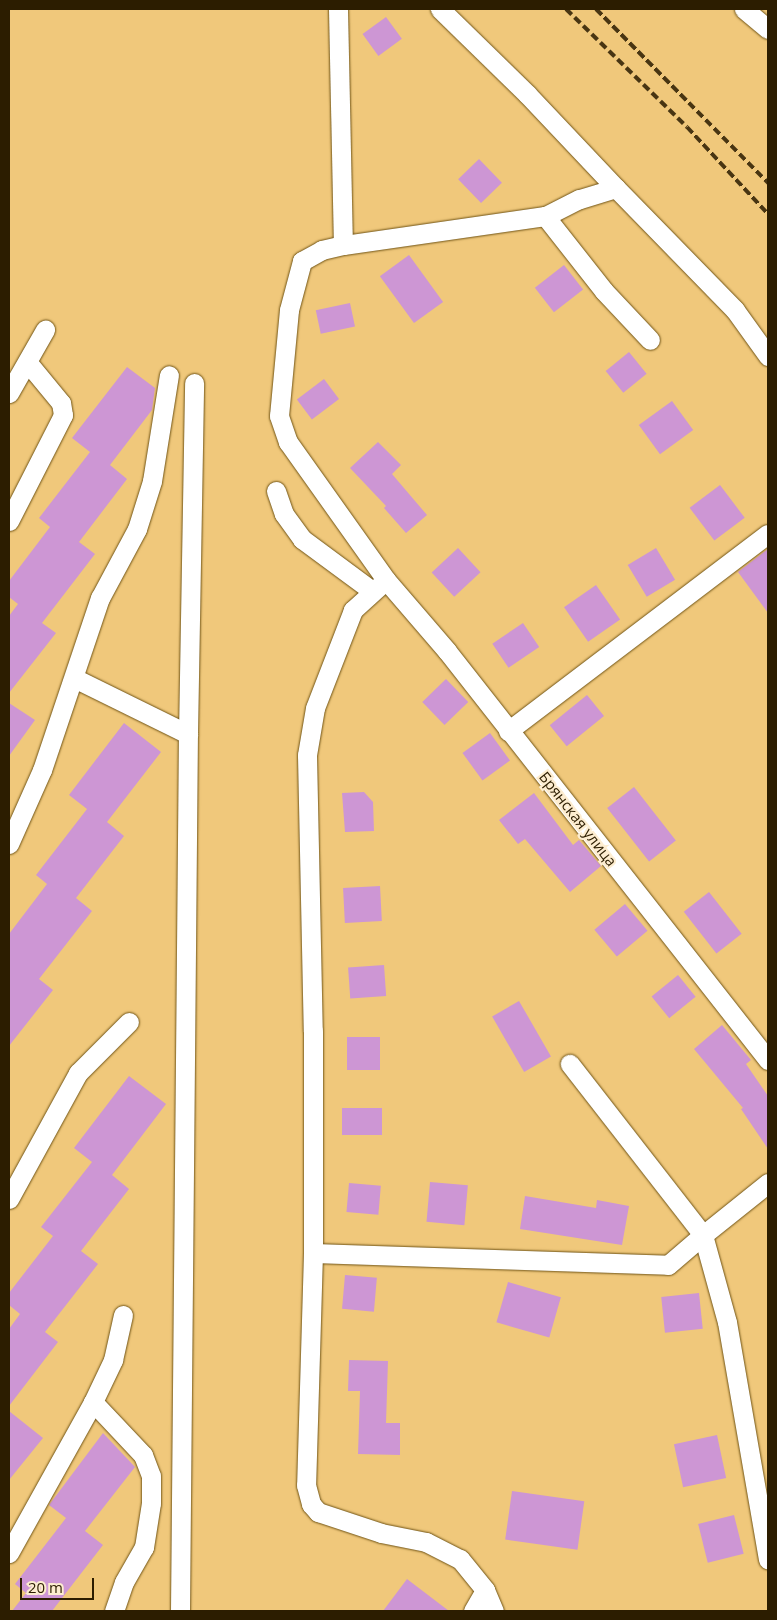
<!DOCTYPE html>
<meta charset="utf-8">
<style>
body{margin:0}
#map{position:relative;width:777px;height:1620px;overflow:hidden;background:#f0c87b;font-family:"Open Sans",sans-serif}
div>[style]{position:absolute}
.building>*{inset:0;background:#cd96d4;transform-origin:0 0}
.roads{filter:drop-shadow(0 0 1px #705416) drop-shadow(0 0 1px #705416)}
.minor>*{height:19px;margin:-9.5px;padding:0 9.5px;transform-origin:9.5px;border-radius:9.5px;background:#fff}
.rail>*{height:4px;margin-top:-2px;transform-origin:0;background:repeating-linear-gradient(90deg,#483512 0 8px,transparent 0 12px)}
span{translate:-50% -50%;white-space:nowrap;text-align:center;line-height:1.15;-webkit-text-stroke:4.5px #fdedd0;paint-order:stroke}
.street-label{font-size:15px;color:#2c1d00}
.frame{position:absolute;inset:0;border:10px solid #2c1d00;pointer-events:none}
.scale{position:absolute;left:20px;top:1578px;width:74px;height:22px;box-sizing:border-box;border:2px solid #2c1d00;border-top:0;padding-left:6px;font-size:15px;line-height:18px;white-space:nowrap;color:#2c1d00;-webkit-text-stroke:4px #fdedd0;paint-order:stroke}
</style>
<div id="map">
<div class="building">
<div style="left:386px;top:17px;width:27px;height:29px;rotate:54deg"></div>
<div style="left:479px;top:159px;width:33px;height:29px;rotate:46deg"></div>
<div style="left:409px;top:255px;width:58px;height:36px;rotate:54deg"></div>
<div style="left:564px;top:265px;width:31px;height:37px;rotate:52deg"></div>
<div style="left:350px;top:303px;width:24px;height:35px;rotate:78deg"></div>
<div style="left:629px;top:352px;width:28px;height:30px;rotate:51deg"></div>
<div style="clip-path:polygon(127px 367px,155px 388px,152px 410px,110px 465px,127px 479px,79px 542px,95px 554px,42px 623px,56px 633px,9px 693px,9px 616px,18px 604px,9px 597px,9px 581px,50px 527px,39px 518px,90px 452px,72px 438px)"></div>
<div style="left:324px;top:379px;width:25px;height:34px;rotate:53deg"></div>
<div style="left:672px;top:401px;width:36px;height:41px;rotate:54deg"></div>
<div style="clip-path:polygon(378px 442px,401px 465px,392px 474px,427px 515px,406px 533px,384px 508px,386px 506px,350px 468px)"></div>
<div style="left:720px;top:485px;width:41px;height:38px;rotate:53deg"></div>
<div style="left:458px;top:548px;width:33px;height:36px;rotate:47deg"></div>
<div style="left:656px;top:548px;width:37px;height:33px;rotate:59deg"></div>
<div style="clip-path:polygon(768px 549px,768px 613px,738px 572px)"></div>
<div style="left:596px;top:585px;width:42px;height:39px;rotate:55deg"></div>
<div style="left:523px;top:623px;width:29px;height:37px;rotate:56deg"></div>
<div style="left:446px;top:679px;width:32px;height:33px;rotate:46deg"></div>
<div style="left:587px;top:695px;width:27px;height:48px;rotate:51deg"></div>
<div style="clip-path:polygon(9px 703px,35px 720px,9px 756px)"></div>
<div style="clip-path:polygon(124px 723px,161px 752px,107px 822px,124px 836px,76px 898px,92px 911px,39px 979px,53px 990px,9px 1046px,9px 934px,47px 884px,36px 875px,87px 809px,69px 795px)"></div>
<div style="left:490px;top:733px;width:34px;height:34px;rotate:54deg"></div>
<div style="left:634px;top:787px;width:68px;height:34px;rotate:52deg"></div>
<div style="clip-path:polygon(364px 792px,373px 802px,374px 831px,345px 832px,342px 793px)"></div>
<div style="clip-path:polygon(534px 793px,573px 845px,579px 840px,601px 866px,570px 892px,525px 839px,518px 844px,499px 820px)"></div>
<div style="left:380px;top:886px;width:35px;height:37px;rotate:87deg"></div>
<div style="left:709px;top:892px;width:53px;height:32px;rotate:52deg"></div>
<div style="left:625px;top:904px;width:35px;height:40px;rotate:50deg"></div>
<div style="left:384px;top:965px;width:31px;height:36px;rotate:86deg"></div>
<div style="left:678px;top:975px;width:28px;height:34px;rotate:51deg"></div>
<div style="left:519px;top:1001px;width:64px;height:31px;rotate:60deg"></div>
<div style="clip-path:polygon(722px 1025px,751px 1060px,746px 1064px,768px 1096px,768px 1149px,741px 1109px,743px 1108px,694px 1049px)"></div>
<div style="left:347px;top:1037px;width:33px;height:33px"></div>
<div style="clip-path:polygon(129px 1076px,166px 1104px,112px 1175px,129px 1189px,81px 1251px,98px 1264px,45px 1332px,58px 1342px,9px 1406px,9px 1329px,20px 1314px,9px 1305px,9px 1293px,53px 1236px,41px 1227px,92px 1162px,74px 1148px)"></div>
<div style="left:342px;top:1108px;width:40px;height:27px"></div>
<div style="left:430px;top:1182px;width:38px;height:40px;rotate:5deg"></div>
<div style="left:349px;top:1183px;width:32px;height:29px;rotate:5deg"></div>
<div style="clip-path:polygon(525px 1196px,596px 1208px,597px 1200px,629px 1206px,622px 1245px,520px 1229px)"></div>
<div style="left:345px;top:1275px;width:32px;height:34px;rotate:5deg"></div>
<div style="left:508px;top:1282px;width:55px;height:42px;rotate:16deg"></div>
<div style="left:699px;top:1293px;width:36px;height:38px;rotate:84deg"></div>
<div style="clip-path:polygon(349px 1360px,388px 1361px,386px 1423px,400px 1423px,400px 1455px,358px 1454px,360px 1391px,348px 1391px)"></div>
<div style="clip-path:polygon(9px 1411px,43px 1438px,9px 1480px)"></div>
<div style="clip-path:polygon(103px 1433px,135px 1467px,85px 1531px,103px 1545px,52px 1611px,12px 1611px,26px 1593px,15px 1584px,66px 1518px,49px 1505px)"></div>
<div style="left:717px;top:1435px;width:44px;height:44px;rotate:78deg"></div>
<div style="left:512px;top:1491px;width:73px;height:49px;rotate:8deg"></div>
<div style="left:734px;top:1515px;width:40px;height:37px;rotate:76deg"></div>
<div style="clip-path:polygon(407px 1579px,449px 1611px,383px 1611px)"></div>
</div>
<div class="roads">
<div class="minor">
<div style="left:338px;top:9px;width:236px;rotate:88.8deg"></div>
<div style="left:440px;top:9px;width:122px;rotate:44.3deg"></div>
<div style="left:527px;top:94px;width:129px;rotate:46.6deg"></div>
<div style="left:744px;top:9px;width:31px;rotate:40deg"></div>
<div style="left:545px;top:216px;width:95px;rotate:51.8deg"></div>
<div style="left:604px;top:291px;width:67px;rotate:46.8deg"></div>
<div style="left:768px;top:356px;width:57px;rotate:-125.7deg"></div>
<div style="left:735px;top:310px;width:170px;rotate:-134.3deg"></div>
<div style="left:616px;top:188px;width:39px;rotate:163deg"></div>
<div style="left:579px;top:199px;width:38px;rotate:153deg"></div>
<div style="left:545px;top:216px;width:204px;rotate:171.8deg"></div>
<div style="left:343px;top:245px;width:22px;rotate:167deg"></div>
<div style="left:322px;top:250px;width:23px;rotate:151deg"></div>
<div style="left:302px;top:261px;width:51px;rotate:104.9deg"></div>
<div style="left:289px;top:310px;width:106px;rotate:95.4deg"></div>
<div style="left:279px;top:416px;width:28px;rotate:71deg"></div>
<div style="left:288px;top:442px;width:169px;rotate:54.6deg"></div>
<div style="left:386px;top:580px;width:94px;rotate:49.3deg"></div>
<div style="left:447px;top:651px;width:520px;rotate:51.87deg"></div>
<div style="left:9px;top:393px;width:73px;rotate:-60.3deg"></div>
<div style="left:276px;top:491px;width:24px;rotate:71deg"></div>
<div style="left:284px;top:514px;width:31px;rotate:54deg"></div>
<div style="left:302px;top:539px;width:86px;rotate:36.5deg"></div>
<div style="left:9px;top:521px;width:119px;rotate:-63deg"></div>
<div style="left:63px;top:415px;width:12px;rotate:-99deg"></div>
<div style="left:61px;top:403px;width:52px;rotate:-129.5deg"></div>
<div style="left:386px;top:580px;width:45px;rotate:137.7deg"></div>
<div style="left:353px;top:610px;width:105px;rotate:111.2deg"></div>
<div style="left:315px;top:708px;width:48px;rotate:99.7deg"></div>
<div style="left:307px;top:755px;width:276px;rotate:88.8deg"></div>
<div style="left:313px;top:1031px;width:222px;rotate:90deg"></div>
<div style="left:313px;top:1253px;width:232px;rotate:91.7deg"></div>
<div style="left:306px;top:1485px;width:20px;rotate:75deg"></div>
<div style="left:311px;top:1504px;width:11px;rotate:49deg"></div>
<div style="left:318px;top:1512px;width:66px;rotate:18.4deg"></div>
<div style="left:381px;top:1533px;width:46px;rotate:11.3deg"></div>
<div style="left:426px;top:1542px;width:38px;rotate:27deg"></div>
<div style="left:460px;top:1559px;width:40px;rotate:51deg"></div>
<div style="left:485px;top:1590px;width:23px;rotate:67deg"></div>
<div style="left:74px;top:678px;width:127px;rotate:26.2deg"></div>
<div style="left:508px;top:731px;width:326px;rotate:-37.2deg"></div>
<div style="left:9px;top:844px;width:81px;rotate:-66deg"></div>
<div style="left:42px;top:770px;width:182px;rotate:-71.4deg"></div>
<div style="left:100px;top:598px;width:78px;rotate:-61.8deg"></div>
<div style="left:137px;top:529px;width:50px;rotate:-72.6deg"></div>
<div style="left:152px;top:481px;width:107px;rotate:-80.9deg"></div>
<div style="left:768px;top:1183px;width:83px;rotate:141.3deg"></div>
<div style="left:703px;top:1235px;width:90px;rotate:74.6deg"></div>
<div style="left:727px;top:1322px;width:241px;rotate:80.2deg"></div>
<div style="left:9px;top:1199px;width:144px;rotate:-61.3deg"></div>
<div style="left:78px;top:1073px;width:72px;rotate:-45deg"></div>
<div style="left:313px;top:1253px;width:355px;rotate:1.9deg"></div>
<div style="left:668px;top:1265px;width:46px;rotate:-40.6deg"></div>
<div style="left:703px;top:1235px;width:217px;rotate:-127.9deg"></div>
<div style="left:93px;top:1402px;width:73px;rotate:46.7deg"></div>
<div style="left:143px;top:1455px;width:22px;rotate:69deg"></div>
<div style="left:151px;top:1476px;width:27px;rotate:90deg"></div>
<div style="left:151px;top:1503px;width:45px;rotate:99deg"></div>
<div style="left:144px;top:1547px;width:40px;rotate:119.7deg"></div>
<div style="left:124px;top:1582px;width:31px;rotate:109deg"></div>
<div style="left:9px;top:1553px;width:173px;rotate:-60.9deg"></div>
<div style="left:93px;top:1402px;width:47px;rotate:-64.5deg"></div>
<div style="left:113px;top:1360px;width:46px;rotate:-77.5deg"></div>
<div style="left:180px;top:1611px;width:877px;rotate:-89.48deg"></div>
<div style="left:188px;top:734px;width:351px;rotate:-89deg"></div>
<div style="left:473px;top:1611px;width:24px;rotate:-60deg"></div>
</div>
</div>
<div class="rail">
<div style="left:566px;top:9px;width:169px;rotate:44.3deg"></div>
<div style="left:687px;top:127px;width:119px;rotate:47deg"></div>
<div style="left:596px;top:9px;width:245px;rotate:45.3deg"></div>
</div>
<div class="street-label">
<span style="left:578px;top:819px;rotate:52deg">Брянская улица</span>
</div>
<div class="frame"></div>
<div class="scale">20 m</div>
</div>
